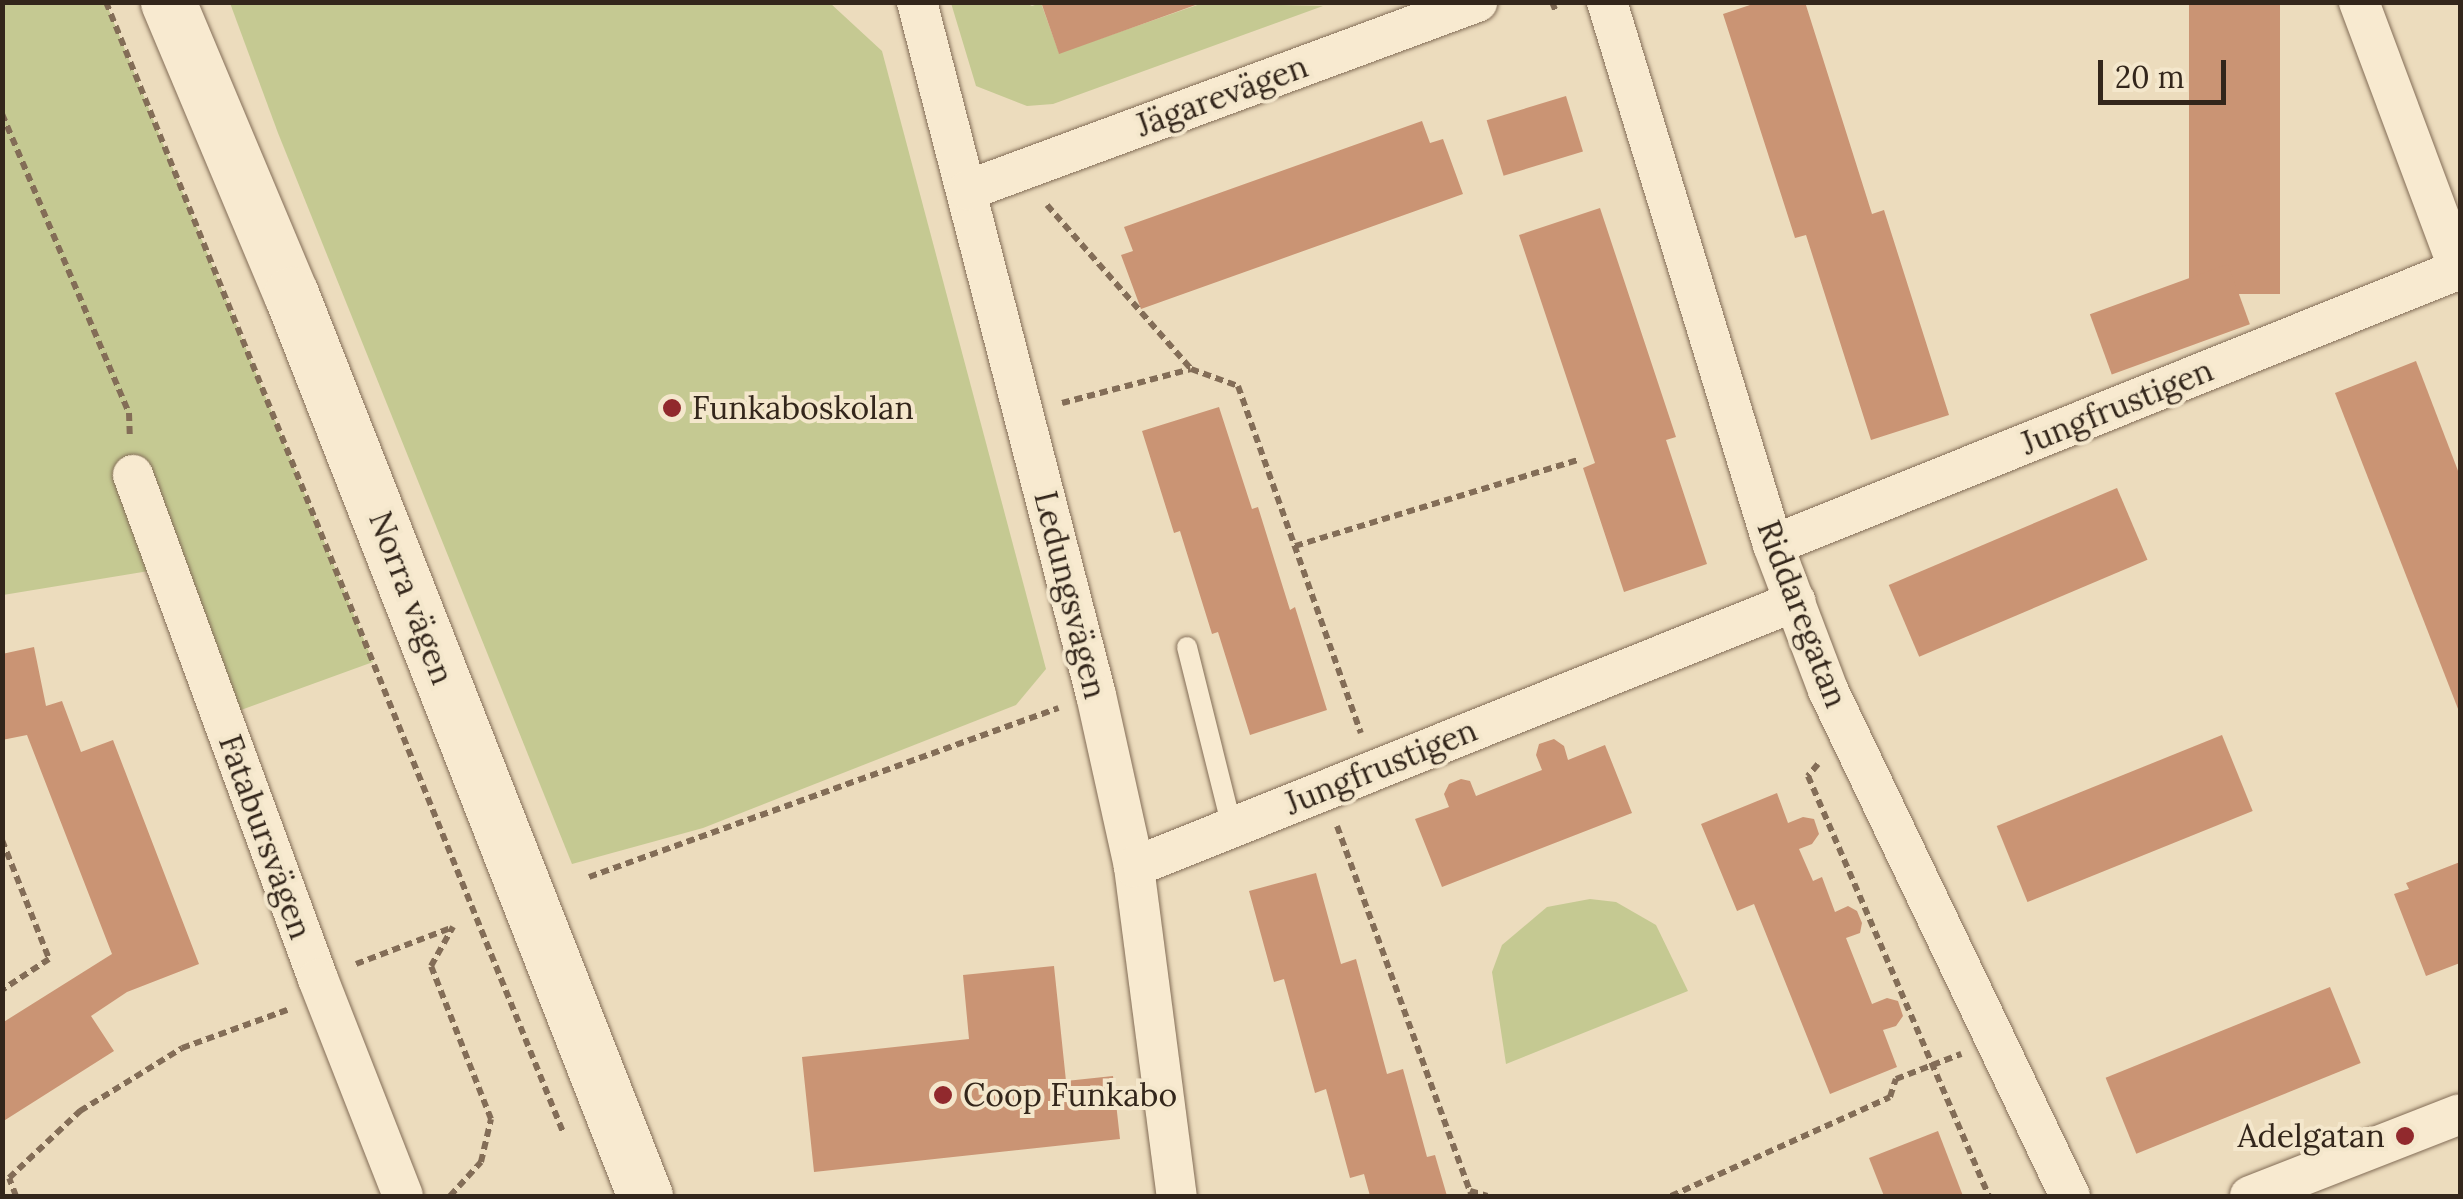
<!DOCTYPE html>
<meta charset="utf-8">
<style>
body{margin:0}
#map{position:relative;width:2463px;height:1199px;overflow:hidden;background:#ecdcbd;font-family:Lora,serif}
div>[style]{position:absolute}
.green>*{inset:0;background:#c5c992}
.building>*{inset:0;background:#ca9474;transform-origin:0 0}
.path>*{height:6px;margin-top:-3px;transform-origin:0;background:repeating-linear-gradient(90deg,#836d57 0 8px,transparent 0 13px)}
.roads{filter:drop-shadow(0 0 2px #836d57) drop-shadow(0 0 2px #836d57)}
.lane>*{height:20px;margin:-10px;padding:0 10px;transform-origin:10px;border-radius:10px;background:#f8ead0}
.street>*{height:40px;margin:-20px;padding:0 20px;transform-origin:20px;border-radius:20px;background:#f8ead0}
.secondary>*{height:55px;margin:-27.5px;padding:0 27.5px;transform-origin:27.5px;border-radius:27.5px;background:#f8ead0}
.dots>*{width:28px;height:28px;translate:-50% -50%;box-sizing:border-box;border:5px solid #f4e7cc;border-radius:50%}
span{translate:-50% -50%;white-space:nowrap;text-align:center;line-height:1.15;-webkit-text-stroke:8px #f4e7cc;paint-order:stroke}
.street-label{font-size:32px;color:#33261b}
.poi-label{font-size:32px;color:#33261b}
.left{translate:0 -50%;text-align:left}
.right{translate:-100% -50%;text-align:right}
.frame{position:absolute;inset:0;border:5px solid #33261b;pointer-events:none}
.scale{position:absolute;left:2098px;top:60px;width:128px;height:45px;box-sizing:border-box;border:5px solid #33261b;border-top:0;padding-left:12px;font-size:30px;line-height:35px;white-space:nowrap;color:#33261b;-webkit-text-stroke:8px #f4e7cc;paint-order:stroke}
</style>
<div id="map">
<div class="green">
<div style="clip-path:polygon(1023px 2px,1032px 6px,1041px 3px,1059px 53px,1203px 3px,1323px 6px,1053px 104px,1027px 106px,976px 86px,951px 3px)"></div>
<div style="clip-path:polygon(3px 3px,106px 3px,373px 662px,222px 717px,167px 568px,3px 595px)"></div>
<div style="clip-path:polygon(230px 3px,830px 3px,882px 51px,1046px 669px,1016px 705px,703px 828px,572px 864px,278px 133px)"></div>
<div style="clip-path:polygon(1590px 899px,1616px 902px,1656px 925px,1688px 991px,1506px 1064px,1492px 972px,1502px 945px,1547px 907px)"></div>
</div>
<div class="building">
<div style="clip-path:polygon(1041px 2px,1201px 2px,1201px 3px,1059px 54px)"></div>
<div style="clip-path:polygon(1759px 2px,1805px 2px,1872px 214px,1884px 210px,1949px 415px,1871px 440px,1806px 235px,1795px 238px,1723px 14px)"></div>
<div style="left:2189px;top:2px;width:91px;height:292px"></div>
<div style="left:1566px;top:96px;width:58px;height:83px;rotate:73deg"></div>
<div style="clip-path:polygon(1422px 121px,1430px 143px,1443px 139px,1463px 194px,1141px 309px,1121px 255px,1133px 251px,1124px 227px)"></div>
<div style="clip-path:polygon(1600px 208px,1676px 437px,1666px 440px,1707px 564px,1624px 592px,1583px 468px,1595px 463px,1519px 235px)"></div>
<div style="left:2228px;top:264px;width:64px;height:147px;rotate:70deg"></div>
<div style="clip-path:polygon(2416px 361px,2460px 476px,2460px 714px,2335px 393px)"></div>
<div style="clip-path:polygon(1219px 407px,1252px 509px,1258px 507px,1290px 610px,1295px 607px,1327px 710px,1250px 735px,1218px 632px,1212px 634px,1180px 531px,1174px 533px,1142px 431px)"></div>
<div style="left:2117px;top:488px;width:78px;height:248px;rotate:67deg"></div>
<div style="clip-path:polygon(34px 647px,46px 706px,62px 701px,81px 752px,113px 740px,199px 964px,127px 992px,91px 1016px,114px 1051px,2px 1122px,2px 1023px,112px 954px,27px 735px,2px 740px,2px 654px)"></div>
<div style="left:2222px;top:735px;width:82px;height:243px;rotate:68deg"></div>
<div style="clip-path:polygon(1554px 739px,1564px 746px,1568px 760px,1605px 745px,1632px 813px,1442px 887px,1415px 819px,1449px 807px,1444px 794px,1449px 784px,1461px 779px,1470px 781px,1476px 796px,1542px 770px,1536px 755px,1539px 744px)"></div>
<div style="clip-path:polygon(1777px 793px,1788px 823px,1803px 817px,1814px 819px,1819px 834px,1812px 844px,1799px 849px,1813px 881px,1822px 877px,1835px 912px,1848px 906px,1857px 911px,1862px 923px,1860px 933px,1846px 938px,1872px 1004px,1887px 998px,1898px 1001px,1903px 1016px,1896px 1026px,1883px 1030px,1897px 1067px,1830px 1094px,1754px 904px,1737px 911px,1701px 824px)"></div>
<div style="clip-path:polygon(2460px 862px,2460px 963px,2426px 976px,2394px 894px,2409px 889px,2406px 883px)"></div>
<div style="clip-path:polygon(1316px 873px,1341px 964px,1356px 959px,1387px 1074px,1403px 1069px,1427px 1157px,1435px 1155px,1447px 1196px,1370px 1196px,1364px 1174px,1350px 1178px,1326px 1089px,1315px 1093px,1284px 979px,1274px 982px,1249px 891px)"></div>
<div style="clip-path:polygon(1054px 966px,1066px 1081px,1113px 1076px,1120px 1139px,814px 1172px,802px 1057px,969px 1039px,963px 975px)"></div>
<div style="left:2330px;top:987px;width:82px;height:242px;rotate:68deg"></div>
<div style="clip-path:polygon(1938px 1131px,1963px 1196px,1884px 1196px,1869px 1158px)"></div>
</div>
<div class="path">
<div style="left:106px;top:2px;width:1219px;rotate:67.98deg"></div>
<div style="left:1552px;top:2px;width:11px;rotate:68deg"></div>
<div style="left:2px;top:114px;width:325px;rotate:67deg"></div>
<div style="left:129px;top:413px;width:24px;rotate:88deg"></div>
<div style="left:1047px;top:205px;width:218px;rotate:48.7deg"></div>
<div style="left:1191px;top:369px;width:50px;rotate:19.9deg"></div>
<div style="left:1238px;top:386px;width:368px;rotate:70.5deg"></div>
<div style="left:1062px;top:403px;width:133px;rotate:-14.8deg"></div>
<div style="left:1295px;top:546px;width:296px;rotate:-16.9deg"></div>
<div style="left:1818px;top:764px;width:16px;rotate:130deg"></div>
<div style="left:1808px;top:776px;width:457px;rotate:66.7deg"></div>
<div style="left:1337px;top:826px;width:388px;rotate:70deg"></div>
<div style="left:2px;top:840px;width:128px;rotate:68.4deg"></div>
<div style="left:49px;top:959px;width:56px;rotate:146.6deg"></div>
<div style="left:589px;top:877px;width:499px;rotate:-19.8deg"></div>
<div style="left:356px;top:964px;width:102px;rotate:-20.8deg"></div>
<div style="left:16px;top:1196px;width:19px;rotate:-111deg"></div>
<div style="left:9px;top:1178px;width:98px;rotate:-43.3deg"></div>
<div style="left:80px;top:1111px;width:120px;rotate:-31.7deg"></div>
<div style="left:182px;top:1048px;width:112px;rotate:-19.9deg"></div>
<div style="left:450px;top:1196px;width:46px;rotate:-47.6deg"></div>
<div style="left:481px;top:1162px;width:44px;rotate:-76.9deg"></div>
<div style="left:491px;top:1119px;width:164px;rotate:-111.4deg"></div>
<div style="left:431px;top:966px;width:45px;rotate:-60.6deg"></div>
<div style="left:1472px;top:1196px;width:5px;rotate:-112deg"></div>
<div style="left:1470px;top:1191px;width:18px;rotate:16deg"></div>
<div style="left:1671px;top:1196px;width:240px;rotate:-24.3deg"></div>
<div style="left:1890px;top:1097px;width:19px;rotate:-72deg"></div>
<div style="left:1896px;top:1079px;width:70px;rotate:-21deg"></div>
</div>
<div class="roads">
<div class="lane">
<div style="left:1187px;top:647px;width:186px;rotate:76deg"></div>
</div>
<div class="street">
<div style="left:917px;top:2px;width:716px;rotate:75.52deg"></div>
<div style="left:1096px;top:695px;width:176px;rotate:77.5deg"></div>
<div style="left:1134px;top:867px;width:332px;rotate:82.6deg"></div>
<div style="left:1607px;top:2px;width:568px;rotate:73deg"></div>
<div style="left:1773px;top:545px;width:155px;rotate:69.2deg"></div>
<div style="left:1828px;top:690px;width:561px;rotate:64.44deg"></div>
<div style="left:2359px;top:2px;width:288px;rotate:69.5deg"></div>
<div style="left:968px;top:190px;width:543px;rotate:-20.27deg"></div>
<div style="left:133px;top:475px;width:537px;rotate:69.84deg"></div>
<div style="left:318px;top:979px;width:233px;rotate:68.6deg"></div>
<div style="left:1773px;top:545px;width:740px;rotate:-21.89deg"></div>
<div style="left:1134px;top:867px;width:713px;rotate:-21.89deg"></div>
<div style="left:2250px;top:1196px;width:225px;rotate:-21.3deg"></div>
</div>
<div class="secondary">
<div style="left:168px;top:2px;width:317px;rotate:67.2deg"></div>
<div style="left:291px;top:294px;width:969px;rotate:68.57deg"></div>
</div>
</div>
<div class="dots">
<div style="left:672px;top:408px;background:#91292d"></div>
<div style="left:943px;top:1095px;background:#91292d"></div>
<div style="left:2405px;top:1136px;background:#91292d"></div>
</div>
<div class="street-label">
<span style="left:1222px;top:96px;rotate:-20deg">Jägarevägen</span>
<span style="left:2117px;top:407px;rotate:-22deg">Jungfrustigen</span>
<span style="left:1070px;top:595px;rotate:76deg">Ledungsvägen</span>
<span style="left:411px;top:598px;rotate:69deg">Norra vägen</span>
<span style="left:1802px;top:614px;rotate:69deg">Riddaregatan</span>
<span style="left:1381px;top:767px;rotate:-22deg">Jungfrustigen</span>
<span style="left:265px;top:837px;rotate:70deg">Fatabursvägen</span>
</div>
<div class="poi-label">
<span class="left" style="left:692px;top:408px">Funkaboskolan</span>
<span class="left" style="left:963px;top:1095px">Coop Funkabo</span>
<span class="right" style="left:2385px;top:1136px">Adelgatan</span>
</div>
<div class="frame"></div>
<div class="scale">20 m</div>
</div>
